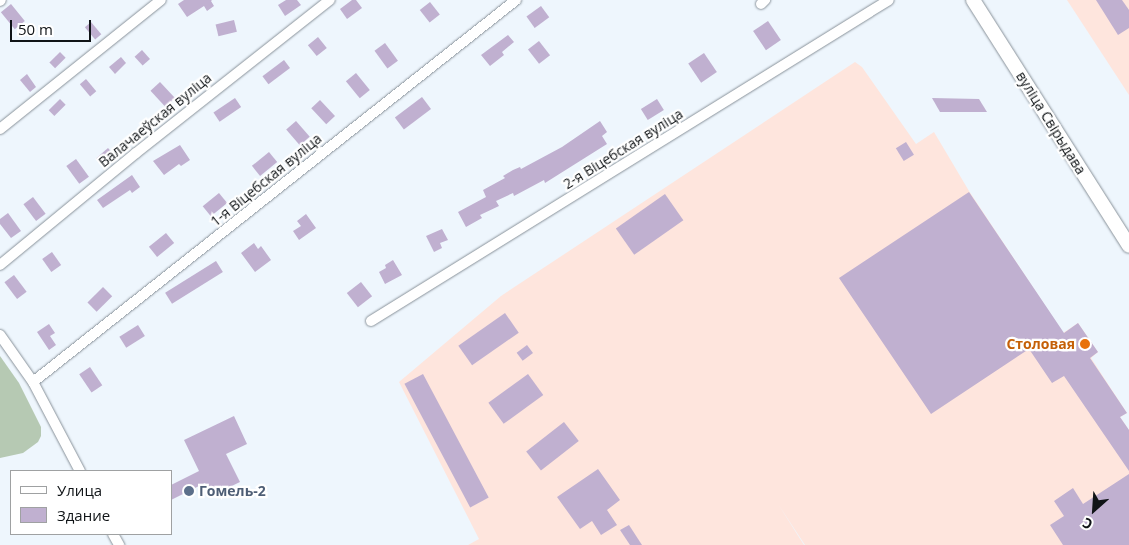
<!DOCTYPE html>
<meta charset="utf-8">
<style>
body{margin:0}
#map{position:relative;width:1129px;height:545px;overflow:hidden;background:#eef6fd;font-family:"Open Sans",sans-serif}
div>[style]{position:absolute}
.industrial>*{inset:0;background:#fee5dd}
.green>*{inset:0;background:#b6c9b3}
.building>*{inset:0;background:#c0b0d0;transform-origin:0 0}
.roads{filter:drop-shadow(0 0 1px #89929a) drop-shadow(0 0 1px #89929a)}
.street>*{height:10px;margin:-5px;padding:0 5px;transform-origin:5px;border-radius:5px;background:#fff}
.secondary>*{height:14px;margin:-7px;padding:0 7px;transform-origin:7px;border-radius:7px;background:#fff}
.dots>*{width:14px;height:14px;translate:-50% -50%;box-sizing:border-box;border:2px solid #fff;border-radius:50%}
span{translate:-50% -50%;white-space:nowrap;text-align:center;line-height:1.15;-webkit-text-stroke:4.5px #fff;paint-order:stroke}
.street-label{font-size:14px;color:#101417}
.food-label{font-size:14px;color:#c56008;font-weight:700}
.right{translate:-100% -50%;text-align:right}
.service-label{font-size:14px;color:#4e5e75;font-weight:700}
.left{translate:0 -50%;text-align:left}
.legend{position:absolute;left:10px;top:470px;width:162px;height:65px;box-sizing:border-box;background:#fff;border:1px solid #9fa1a2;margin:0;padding:6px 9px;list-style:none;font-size:15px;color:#101417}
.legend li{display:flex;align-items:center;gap:10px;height:25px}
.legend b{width:25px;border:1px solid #9fa1a2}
.north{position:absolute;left:1069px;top:485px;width:50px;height:50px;-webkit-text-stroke:4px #fff;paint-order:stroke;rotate:206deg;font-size:14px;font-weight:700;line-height:20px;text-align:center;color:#101417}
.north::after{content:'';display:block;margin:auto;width:18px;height:22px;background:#101417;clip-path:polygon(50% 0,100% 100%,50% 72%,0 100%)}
.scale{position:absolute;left:10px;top:20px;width:81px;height:22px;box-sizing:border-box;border:2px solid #101417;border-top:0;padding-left:6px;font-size:15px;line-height:18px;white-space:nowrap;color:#101417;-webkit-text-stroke:4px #fff;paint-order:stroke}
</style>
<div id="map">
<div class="industrial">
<div style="clip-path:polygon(1067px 0,1129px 0,1129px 95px)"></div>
<div style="clip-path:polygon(855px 62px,862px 67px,916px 144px,934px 132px,969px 191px,1060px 328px,1057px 337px,1078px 323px,1098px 352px,1091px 358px,1127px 413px,1120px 417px,1129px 430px,1129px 545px,805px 545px,778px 504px,804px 545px,468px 545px,479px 539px,399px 382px,501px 296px)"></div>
</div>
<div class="green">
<div style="clip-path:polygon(0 356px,19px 383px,41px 427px,41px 436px,38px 442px,23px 453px,0 458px)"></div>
</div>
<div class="building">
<div style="clip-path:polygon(184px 0,212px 0,211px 1px,214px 6px,207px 11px,204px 6px,187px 17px,178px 4px)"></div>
<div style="clip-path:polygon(286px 0,297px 0,301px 5px,285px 16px,278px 5px)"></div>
<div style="clip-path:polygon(352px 0,356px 0,362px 8px,347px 19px,340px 9px)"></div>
<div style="clip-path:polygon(1096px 0,1122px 0,1129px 10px,1129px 28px,1118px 35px)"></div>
<div style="left:430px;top:2px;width:16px;height:13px;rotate:52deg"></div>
<div style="left:11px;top:4px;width:22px;height:13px;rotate:51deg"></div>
<div style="left:541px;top:6px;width:14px;height:18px;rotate:54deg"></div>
<div style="left:234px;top:20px;width:12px;height:19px;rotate:76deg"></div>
<div style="left:768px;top:21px;width:23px;height:18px;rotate:56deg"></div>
<div style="left:91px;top:22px;width:16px;height:8px;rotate:50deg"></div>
<div style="clip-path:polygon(508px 35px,514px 42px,502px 52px,504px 55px,490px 66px,481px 55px)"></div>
<div style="left:318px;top:37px;width:14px;height:13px;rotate:51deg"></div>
<div style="left:539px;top:41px;width:18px;height:14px;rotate:52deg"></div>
<div style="left:385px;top:43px;width:22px;height:13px;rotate:54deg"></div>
<div style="left:142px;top:50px;width:12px;height:10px;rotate:48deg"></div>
<div style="left:60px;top:52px;width:8px;height:15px;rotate:45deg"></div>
<div style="left:704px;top:53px;width:23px;height:19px;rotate:56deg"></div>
<div style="clip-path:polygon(121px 57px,126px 63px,115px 74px,109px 67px)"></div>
<div style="left:284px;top:60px;width:10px;height:27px;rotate:53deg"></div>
<div style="left:356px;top:73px;width:22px;height:13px;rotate:51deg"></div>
<div style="clip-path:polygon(27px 74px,36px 87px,30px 92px,20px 80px)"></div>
<div style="left:86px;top:79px;width:16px;height:8px;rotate:50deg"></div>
<div style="left:160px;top:82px;width:22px;height:13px;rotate:47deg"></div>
<div style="left:422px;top:97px;width:15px;height:34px;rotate:53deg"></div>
<div style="left:235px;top:98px;width:11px;height:26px;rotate:56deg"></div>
<div style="clip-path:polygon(932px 98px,979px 99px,987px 112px,940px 112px)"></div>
<div style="left:60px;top:99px;width:8px;height:16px;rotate:45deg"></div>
<div style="left:657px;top:99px;width:13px;height:19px;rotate:58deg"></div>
<div style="left:320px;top:100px;width:22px;height:12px;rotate:47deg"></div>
<div style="left:296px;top:121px;width:21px;height:13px;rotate:49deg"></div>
<div style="clip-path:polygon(600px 121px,607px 132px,602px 136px,607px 144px,545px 183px,544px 180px,514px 196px,513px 193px,496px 201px,499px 206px,480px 215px,482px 218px,466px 227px,458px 212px,486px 197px,483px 190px,505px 178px,503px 176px,513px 170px,520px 167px,521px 169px,562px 147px)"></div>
<div style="left:906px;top:142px;width:15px;height:12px;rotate:58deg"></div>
<div style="clip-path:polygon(180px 145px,190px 160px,181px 166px,179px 164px,164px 175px,153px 161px)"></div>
<div style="left:108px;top:148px;width:11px;height:16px;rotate:49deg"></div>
<div style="left:269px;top:152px;width:13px;height:22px;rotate:51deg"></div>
<div style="left:76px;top:159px;width:22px;height:12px;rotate:54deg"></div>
<div style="clip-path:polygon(132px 175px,140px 187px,132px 193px,130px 190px,103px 208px,97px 200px)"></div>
<div style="clip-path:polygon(969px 192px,1064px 333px,1078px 323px,1098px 352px,1090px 358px,1127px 413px,1120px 417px,1129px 430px,1129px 471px,1064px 376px,1052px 383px,1029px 349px,931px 414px,839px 278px)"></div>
<div style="left:219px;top:193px;width:13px;height:21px;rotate:51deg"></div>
<div style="left:665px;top:194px;width:32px;height:60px;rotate:55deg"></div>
<div style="left:33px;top:197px;width:21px;height:12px;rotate:53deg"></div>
<div style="clip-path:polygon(8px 213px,21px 231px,11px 238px,0 224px,0 219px)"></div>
<div style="clip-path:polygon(306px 214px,316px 228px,299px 240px,293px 231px,301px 226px,297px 221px)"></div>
<div style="clip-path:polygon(442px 229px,448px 240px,440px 243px,442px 248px,434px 252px,426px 236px)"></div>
<div style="left:166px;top:233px;width:13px;height:22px;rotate:51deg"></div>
<div style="clip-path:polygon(254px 243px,258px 249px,261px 246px,271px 260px,255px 272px,241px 253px)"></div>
<div style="left:52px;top:252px;width:16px;height:12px;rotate:55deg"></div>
<div style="clip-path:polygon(393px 260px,402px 275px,385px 284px,379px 272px,386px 268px,385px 265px)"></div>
<div style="left:216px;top:261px;width:13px;height:60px;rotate:58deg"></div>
<div style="left:14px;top:275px;width:21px;height:12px;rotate:53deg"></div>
<div style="left:361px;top:282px;width:18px;height:18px;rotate:52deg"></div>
<div style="left:103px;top:287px;width:13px;height:22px;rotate:45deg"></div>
<div style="left:505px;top:313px;width:24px;height:57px;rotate:55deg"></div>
<div style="clip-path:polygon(49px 324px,55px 333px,50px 336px,56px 345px,49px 350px,37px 332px)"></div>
<div style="left:138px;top:325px;width:13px;height:22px;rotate:58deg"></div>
<div style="left:527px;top:345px;width:10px;height:13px;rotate:53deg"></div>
<div style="left:90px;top:367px;width:22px;height:13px;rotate:56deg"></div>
<div style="left:423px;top:374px;width:140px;height:21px;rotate:62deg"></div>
<div style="left:528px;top:374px;width:26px;height:49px;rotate:54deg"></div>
<div style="clip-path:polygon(234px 416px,247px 444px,226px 454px,240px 482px,211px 496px,205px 483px,171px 500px,171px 485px,199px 471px,184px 440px)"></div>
<div style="left:564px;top:422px;width:24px;height:48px;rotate:52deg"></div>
<div style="clip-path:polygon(598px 469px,620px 500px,607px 510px,617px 525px,601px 535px,592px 521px,580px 529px,557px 497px)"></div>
<div style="clip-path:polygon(1129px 474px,1129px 545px,1063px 545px,1050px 525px,1064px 516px,1054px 501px,1073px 488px,1083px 504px)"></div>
<div style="clip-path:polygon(629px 525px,642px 545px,630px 545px,620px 530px)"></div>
</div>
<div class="roads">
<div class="street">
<div style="left:0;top:1px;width:1px;rotate:-45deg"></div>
<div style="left:761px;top:4px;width:6px;rotate:-45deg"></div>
<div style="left:0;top:129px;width:206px;rotate:-38.7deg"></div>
<div style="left:0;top:265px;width:176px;rotate:-39.5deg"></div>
<div style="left:136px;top:153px;width:247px;rotate:-38.3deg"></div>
<div style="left:371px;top:321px;width:609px;rotate:-31.79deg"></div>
<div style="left:0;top:335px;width:57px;rotate:54.9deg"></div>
<div style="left:33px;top:382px;width:101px;rotate:62.2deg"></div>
<div style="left:33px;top:382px;width:616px;rotate:-38.34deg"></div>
<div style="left:113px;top:534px;width:13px;rotate:61deg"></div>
</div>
<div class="secondary">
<div style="left:973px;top:0;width:291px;rotate:57.6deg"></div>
</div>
</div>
<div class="dots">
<div style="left:1085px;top:344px;background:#e8710a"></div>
<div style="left:189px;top:491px;background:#5c6f8a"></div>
</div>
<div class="street-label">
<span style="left:155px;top:120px;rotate:-39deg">Валачаеўская вуліца</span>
<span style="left:1051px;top:123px;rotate:58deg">вуліца Свірыдава</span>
<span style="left:623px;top:149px;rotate:-32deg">2-я Віцебская вуліца</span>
<span style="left:266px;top:180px;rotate:-39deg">1-я Віцебская вуліца</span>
</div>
<div class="food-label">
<span class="right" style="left:1075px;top:344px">Столовая</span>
</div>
<div class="service-label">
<span class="left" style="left:199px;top:491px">Гомель-2</span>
</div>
<ul class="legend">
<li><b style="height:6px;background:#fff"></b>Улица</li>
<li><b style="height:14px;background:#c0b0d0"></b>Здание</li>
</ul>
<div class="north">С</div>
<div class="scale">50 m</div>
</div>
